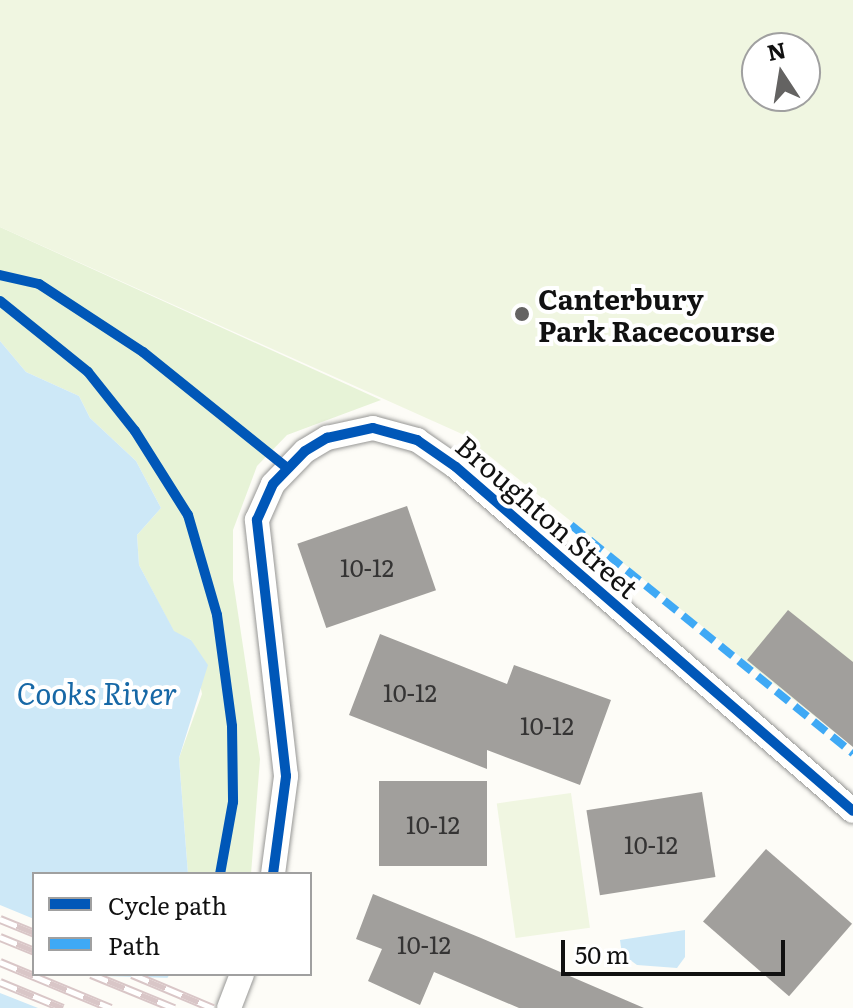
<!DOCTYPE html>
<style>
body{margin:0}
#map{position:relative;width:853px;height:1008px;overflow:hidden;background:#fdfcf7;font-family:Literata,serif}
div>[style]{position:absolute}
.green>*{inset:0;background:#e7f3d7}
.pitch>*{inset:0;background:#f0f6e1;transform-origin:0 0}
.water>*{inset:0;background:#cde8f7}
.pier>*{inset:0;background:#fdfcf7}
.building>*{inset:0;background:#a19f9c;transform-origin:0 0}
.roads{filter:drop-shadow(0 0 2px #979795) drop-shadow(0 0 2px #979795)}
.minor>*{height:24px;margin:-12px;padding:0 12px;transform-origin:12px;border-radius:12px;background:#fffffe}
.rail>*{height:9px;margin-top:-4.5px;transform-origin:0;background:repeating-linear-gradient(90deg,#fff 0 18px,#d9c6c7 0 36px);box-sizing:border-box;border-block:2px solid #d9c6c7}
.quiet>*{height:8px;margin-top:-4px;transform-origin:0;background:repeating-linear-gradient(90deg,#3fa9f5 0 16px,transparent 0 24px)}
.cycleway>*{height:10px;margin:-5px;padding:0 5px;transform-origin:5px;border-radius:5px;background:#0057b8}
.dots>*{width:22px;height:22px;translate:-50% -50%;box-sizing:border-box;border:4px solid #fff;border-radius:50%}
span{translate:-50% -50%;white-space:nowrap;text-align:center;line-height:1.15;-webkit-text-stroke:8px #fff;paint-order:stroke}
.number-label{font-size:24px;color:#353434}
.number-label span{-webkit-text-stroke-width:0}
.poi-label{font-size:28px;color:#111;font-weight:700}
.left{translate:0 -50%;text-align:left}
.street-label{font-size:28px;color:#111}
.water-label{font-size:30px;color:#1768a6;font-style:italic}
.legend{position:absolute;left:32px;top:872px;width:280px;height:104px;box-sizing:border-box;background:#fff;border:2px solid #a0a0a0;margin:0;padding:10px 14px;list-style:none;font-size:24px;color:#111}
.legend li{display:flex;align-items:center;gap:16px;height:40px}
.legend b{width:40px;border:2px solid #a0a0a0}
.north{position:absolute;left:741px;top:32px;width:80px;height:80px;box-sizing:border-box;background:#fff;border:2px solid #a0a0a0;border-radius:50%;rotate:348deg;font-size:22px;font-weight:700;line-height:32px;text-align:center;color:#111}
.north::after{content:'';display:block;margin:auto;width:28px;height:36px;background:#646362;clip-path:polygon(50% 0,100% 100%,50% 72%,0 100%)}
.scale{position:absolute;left:561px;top:940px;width:224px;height:36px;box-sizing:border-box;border:4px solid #111;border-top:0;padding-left:10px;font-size:24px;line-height:28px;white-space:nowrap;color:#111;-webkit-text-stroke:6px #fff;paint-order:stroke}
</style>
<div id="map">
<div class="green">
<div style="clip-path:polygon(0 227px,381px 400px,287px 435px,257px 466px,233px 530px,233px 580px,260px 759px,251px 874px,188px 874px,179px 758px,202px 694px,191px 640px,174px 632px,139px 565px,137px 535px,161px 508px,136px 461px,90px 418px,79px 396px,26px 372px,0 341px)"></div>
</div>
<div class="pitch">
<div style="clip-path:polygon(evenodd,0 0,853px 0,853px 747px,462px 434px,0 227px,0 0,757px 48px,805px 48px,805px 96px,757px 96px,757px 48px)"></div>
<div style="left:571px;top:793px;width:136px;height:75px;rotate:82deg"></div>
</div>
<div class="water">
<div style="clip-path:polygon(0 341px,26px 372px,79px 396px,90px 418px,136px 461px,161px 508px,137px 535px,139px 565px,174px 631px,191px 640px,208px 665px,179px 758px,188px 874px,34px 874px,34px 974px,170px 974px,147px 1008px,0 1008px)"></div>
<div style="clip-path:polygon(685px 930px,685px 957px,677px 968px,637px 965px,622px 954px,620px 940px)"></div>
</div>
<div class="pier">
<div style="clip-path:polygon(0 905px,34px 919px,34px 974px,173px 978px,152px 1008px,38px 1008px,0 993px)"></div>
</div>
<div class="building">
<div style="left:407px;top:506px;width:89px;height:116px;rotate:71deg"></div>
<div style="clip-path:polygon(788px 610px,853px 662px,853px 747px,747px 660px)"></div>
<div style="clip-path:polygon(380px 634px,507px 684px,514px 665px,611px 700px,580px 785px,487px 750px,487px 769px,349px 715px)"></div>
<div style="left:379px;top:781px;width:108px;height:85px"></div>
<div style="left:702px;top:792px;width:86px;height:117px;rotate:81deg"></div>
<div style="left:766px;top:849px;width:114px;height:96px;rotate:41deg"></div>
<div style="clip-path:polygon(373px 894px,481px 938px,644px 1008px,519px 1008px,434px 972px,420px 1005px,368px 981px,382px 949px,356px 939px)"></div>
</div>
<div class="roads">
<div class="minor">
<div style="left:273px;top:874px;width:99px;rotate:-82.4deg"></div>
<div style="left:286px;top:776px;width:258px;rotate:-96.5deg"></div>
<div style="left:257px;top:520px;width:39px;rotate:-66deg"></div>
<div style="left:273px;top:484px;width:46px;rotate:-45.9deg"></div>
<div style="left:305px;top:451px;width:26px;rotate:-31deg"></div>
<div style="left:327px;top:438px;width:47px;rotate:-12.3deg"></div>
<div style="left:373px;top:428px;width:46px;rotate:15.3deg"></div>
<div style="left:417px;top:440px;width:47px;rotate:34.7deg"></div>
<div style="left:456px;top:467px;width:525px;rotate:40.91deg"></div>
<div style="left:229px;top:1008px;width:36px;rotate:-69deg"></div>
</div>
</div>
<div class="rail">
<div style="left:0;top:919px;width:37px;rotate:22deg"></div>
<div style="left:0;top:937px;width:37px;rotate:22deg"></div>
<div style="left:0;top:962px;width:120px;rotate:22.5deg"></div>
<div style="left:91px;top:974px;width:90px;rotate:22.3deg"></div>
<div style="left:132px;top:974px;width:88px;rotate:22.8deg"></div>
<div style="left:0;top:982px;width:68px;rotate:22.4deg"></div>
</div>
<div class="quiet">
<div style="left:571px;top:525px;width:363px;rotate:39deg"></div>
</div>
<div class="cycleway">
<div style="left:0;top:275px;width:40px;rotate:13deg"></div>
<div style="left:39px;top:284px;width:124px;rotate:33.2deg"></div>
<div style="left:143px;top:352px;width:184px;rotate:38.8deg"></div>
<div style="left:0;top:301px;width:113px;rotate:38.9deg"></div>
<div style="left:88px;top:372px;width:75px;rotate:51.5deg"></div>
<div style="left:135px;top:431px;width:99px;rotate:57.8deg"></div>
<div style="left:188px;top:515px;width:104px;rotate:73.8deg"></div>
<div style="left:217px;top:615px;width:112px;rotate:82.3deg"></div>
<div style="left:232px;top:726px;width:76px;rotate:89.2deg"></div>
<div style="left:233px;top:802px;width:73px;rotate:100.2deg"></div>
<div style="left:273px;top:874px;width:99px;rotate:-82.4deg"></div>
<div style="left:286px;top:776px;width:258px;rotate:-96.5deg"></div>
<div style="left:257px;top:520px;width:39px;rotate:-66deg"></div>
<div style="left:273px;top:484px;width:46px;rotate:-45.9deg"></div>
<div style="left:305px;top:451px;width:26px;rotate:-31deg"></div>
<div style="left:327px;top:438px;width:47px;rotate:-12.3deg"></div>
<div style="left:373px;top:428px;width:46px;rotate:15.3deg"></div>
<div style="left:417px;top:440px;width:47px;rotate:34.7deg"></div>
<div style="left:456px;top:467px;width:525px;rotate:40.91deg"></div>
</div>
<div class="dots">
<div style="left:522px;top:314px;background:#646362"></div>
</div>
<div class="number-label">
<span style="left:367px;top:567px">10-12</span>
<span style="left:410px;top:692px">10-12</span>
<span style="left:547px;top:725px">10-12</span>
<span style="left:433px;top:824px">10-12</span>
<span style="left:651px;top:844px">10-12</span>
<span style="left:424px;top:944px">10-12</span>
</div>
<div class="poi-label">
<span class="left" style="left:538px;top:314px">Canterbury<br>Park Racecourse</span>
</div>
<div class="street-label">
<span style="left:548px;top:516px;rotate:41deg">Broughton Street</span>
</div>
<div class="water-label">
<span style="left:97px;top:692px">Cooks River</span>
</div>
<ul class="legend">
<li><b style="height:10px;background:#0057b8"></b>Cycle path</li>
<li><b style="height:10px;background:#3fa9f5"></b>Path</li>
</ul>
<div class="north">N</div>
<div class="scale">50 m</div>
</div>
